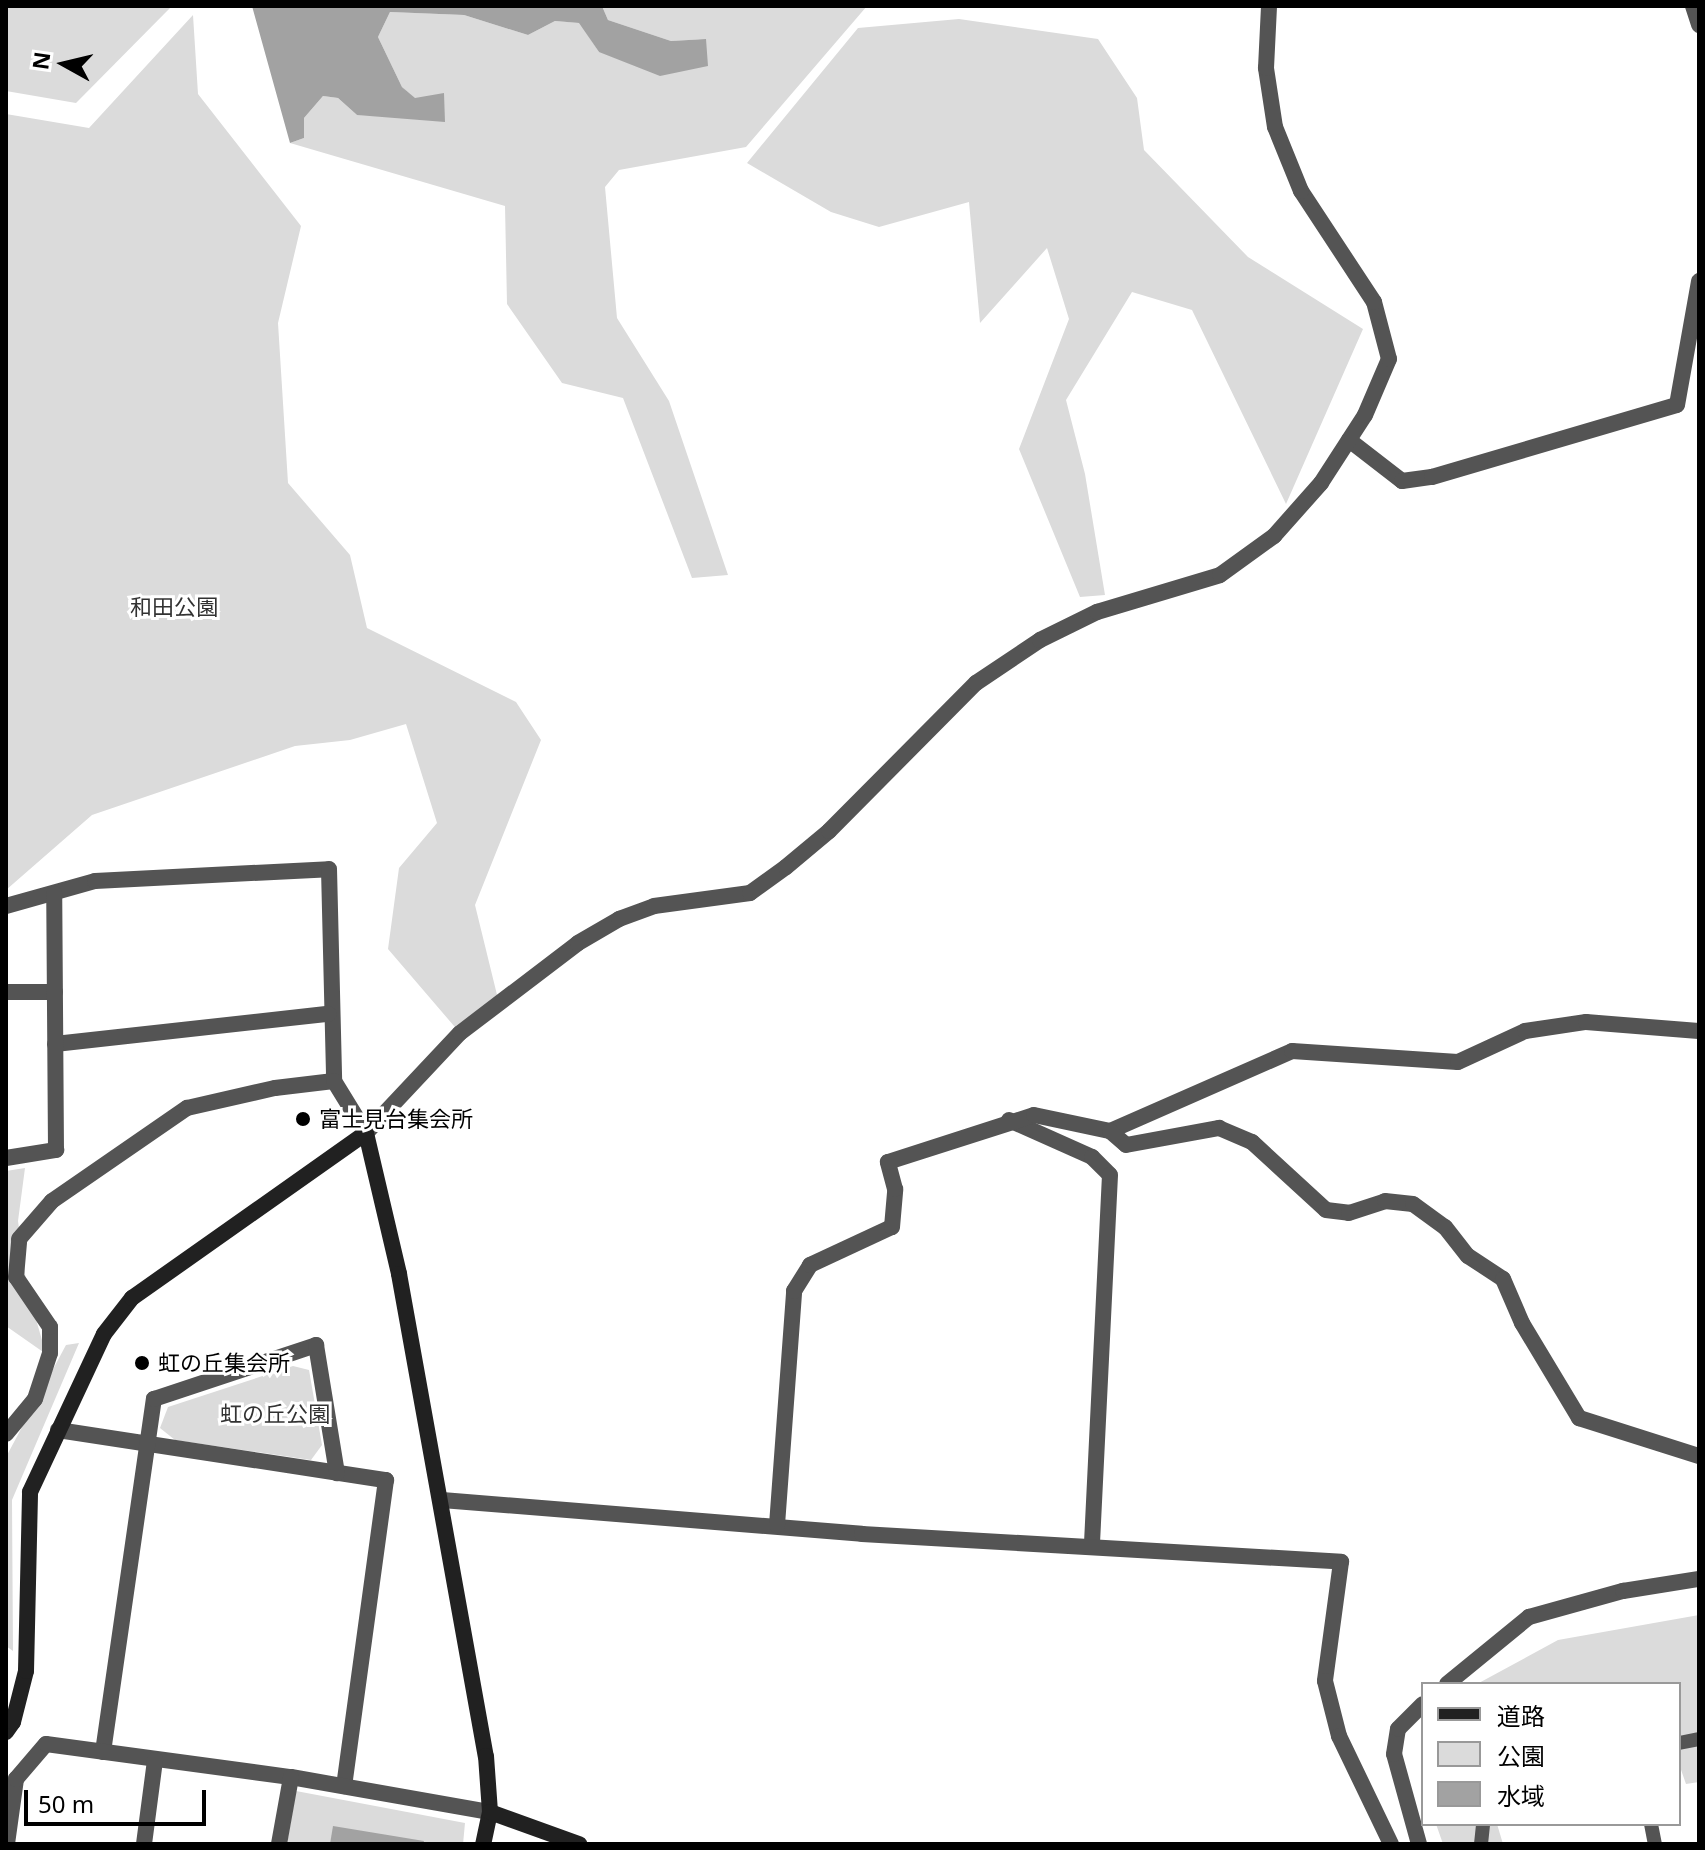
<!DOCTYPE html>
<meta charset="utf-8">
<style>
body{margin:0}
#map{position:relative;width:1705px;height:1850px;overflow:hidden;background:#fff;font-family:"Noto Sans","Noto Sans JP",sans-serif}
div>[style]{position:absolute}
.green>*{inset:0;background:#dbdbdb}
.water>*{inset:0;background:#a2a2a2}
.lane>*{height:14px;margin:-7px;padding:0 7px;transform-origin:7px;border-radius:7px;background:#545454}
.street>*{height:16px;margin:-8px;padding:0 8px;transform-origin:8px;border-radius:8px;background:#545454}
.secondary>*{height:16px;margin:-8px;padding:0 8px;transform-origin:8px;border-radius:8px;background:#212121}
.dots>*{width:22px;height:22px;translate:-50% -50%;box-sizing:border-box;border:4px solid #fff;border-radius:50%}
span{translate:-50% -50%;white-space:nowrap;text-align:center;line-height:1.15;-webkit-text-stroke:6px #fff;paint-order:stroke}
.park-label{font-size:22px;color:#323232}
.poi-label{font-size:22px;color:#000}
.left{translate:0 -50%;text-align:left}
.frame{position:absolute;inset:0;border:8px solid #000;pointer-events:none}
.legend{position:absolute;left:1421px;top:1682px;width:260px;height:144px;box-sizing:border-box;background:#fff;border:2px solid #999;margin:0;padding:10px 14px;list-style:none;font-size:24px;color:#000}
.legend li{display:flex;align-items:center;gap:16px;height:40px}
.legend b{width:40px;border:2px solid #999}
.north{position:absolute;left:24px;top:24px;width:80px;height:80px;-webkit-text-stroke:6px #fff;paint-order:stroke;rotate:278deg;font-size:22px;font-weight:700;line-height:32px;text-align:center;color:#000}
.north::after{content:'';display:block;margin:auto;width:28px;height:36px;background:#000;clip-path:polygon(50% 0,100% 100%,50% 72%,0 100%)}
.scale{position:absolute;left:24px;top:1790px;width:182px;height:36px;box-sizing:border-box;border:4px solid #000;border-top:0;padding-left:10px;font-size:24px;line-height:28px;white-space:nowrap;color:#000;-webkit-text-stroke:6px #fff;paint-order:stroke}
</style>
<div id="map">
<div class="green">
<div style="clip-path:polygon(6px 6px,172px 6px,76px 103px,6px 91px)"></div>
<div style="clip-path:polygon(602px 6px,867px 6px,746px 147px,619px 170px,605px 187px,617px 318px,669px 401px,728px 575px,692px 578px,623px 398px,562px 383px,507px 304px,505px 206px,290px 143px,304px 138px,304px 118px,323px 96px,338px 98px,357px 115px,406px 116px,414px 98px,402px 87px,378px 37px,390px 12px,464px 15px,528px 35px,555px 21px,580px 23px,599px 52px,706px 39px,671px 41px,608px 20px)"></div>
<div style="clip-path:polygon(193px 15px,198px 94px,301px 226px,278px 323px,288px 483px,350px 555px,367px 628px,516px 702px,541px 740px,475px 905px,499px 1003px,460px 1033px,388px 949px,399px 868px,437px 823px,406px 724px,350px 740px,295px 746px,92px 815px,6px 890px,6px 114px,89px 128px)"></div>
<div style="clip-path:polygon(959px 19px,1098px 39px,1137px 98px,1144px 150px,1248px 257px,1363px 329px,1286px 504px,1192px 310px,1132px 292px,1066px 400px,1085px 474px,1105px 595px,1080px 597px,1019px 449px,1069px 319px,1047px 248px,980px 323px,969px 202px,879px 227px,831px 212px,747px 163px,858px 28px)"></div>
<div style="clip-path:polygon(25px 1168px,18px 1221px,27px 1288px,46px 1354px,6px 1326px,6px 1171px)"></div>
<div style="clip-path:polygon(79px 1343px,12px 1500px,13px 1651px,6px 1646px,6px 1457px,66px 1345px)"></div>
<div style="clip-path:polygon(293px 1366px,309px 1370px,322px 1445px,311px 1460px,175px 1440px,160px 1428px,168px 1407px)"></div>
<div style="clip-path:polygon(1699px 1615px,1699px 1782px,1686px 1784px,1679px 1764px,1679px 1684px,1477px 1684px,1558px 1640px)"></div>
<div style="clip-path:polygon(296px 1791px,465px 1823px,463px 1844px,287px 1844px)"></div>
<div style="clip-path:polygon(1436px 1824px,1497px 1824px,1503px 1844px,1443px 1844px)"></div>
</div>
<div class="water">
<div style="clip-path:polygon(252px 6px,602px 6px,608px 20px,671px 41px,706px 39px,708px 66px,660px 76px,599px 52px,579px 23px,555px 21px,528px 35px,464px 15px,390px 12px,378px 37px,402px 87px,415px 98px,444px 93px,445px 122px,357px 115px,338px 98px,323px 96px,304px 118px,304px 138px,290px 143px)"></div>
<div style="clip-path:polygon(333px 1826px,424px 1841px,423px 1844px,330px 1844px)"></div>
</div>
<div class="lane">
<div style="left:1679px;top:1743px;width:20px;rotate:-11deg"></div>
<div style="left:1651px;top:1824px;width:20px;rotate:79deg"></div>
<div style="left:1481px;top:1844px;width:20px;rotate:-84deg"></div>
</div>
<div class="street">
<div style="left:1693px;top:6px;width:20px;rotate:72deg"></div>
<div style="left:1349px;top:440px;width:67px;rotate:37.7deg"></div>
<div style="left:1402px;top:481px;width:30px;rotate:-8deg"></div>
<div style="left:1432px;top:477px;width:255px;rotate:-16.4deg"></div>
<div style="left:1677px;top:405px;width:126px;rotate:-79.9deg"></div>
<div style="left:6px;top:906px;width:92px;rotate:-15.7deg"></div>
<div style="left:95px;top:881px;width:234px;rotate:-2.9deg"></div>
<div style="left:329px;top:869px;width:212px;rotate:88.6deg"></div>
<div style="left:6px;top:992px;width:49px"></div>
<div style="left:55px;top:1044px;width:275px;rotate:-6.3deg"></div>
<div style="left:1009px;top:1120px;width:91px;rotate:24deg"></div>
<div style="left:1092px;top:1157px;width:25px;rotate:45deg"></div>
<div style="left:1110px;top:1175px;width:371px;rotate:92.8deg"></div>
<div style="left:1110px;top:1131px;width:199px;rotate:-23.7deg"></div>
<div style="left:1292px;top:1051px;width:166px;rotate:3.8deg"></div>
<div style="left:1458px;top:1062px;width:74px;rotate:-24.8deg"></div>
<div style="left:1525px;top:1031px;width:62px;rotate:-8.4deg"></div>
<div style="left:1586px;top:1022px;width:113px;rotate:4.6deg"></div>
<div style="left:6px;top:1158px;width:51px;rotate:-9.1deg"></div>
<div style="left:56px;top:1150px;width:256px;rotate:-90.4deg"></div>
<div style="left:58px;top:1430px;width:332px;rotate:8.7deg"></div>
<div style="left:386px;top:1480px;width:309px;rotate:97.8deg"></div>
<div style="left:6px;top:1434px;width:45px;rotate:-50.4deg"></div>
<div style="left:35px;top:1399px;width:48px;rotate:-71.9deg"></div>
<div style="left:50px;top:1353px;width:26px;rotate:-90deg"></div>
<div style="left:50px;top:1327px;width:60px;rotate:-124.2deg"></div>
<div style="left:16px;top:1277px;width:38px;rotate:-85deg"></div>
<div style="left:19px;top:1239px;width:50px;rotate:-49deg"></div>
<div style="left:52px;top:1201px;width:164px;rotate:-34.6deg"></div>
<div style="left:187px;top:1108px;width:90px;rotate:-12.8deg"></div>
<div style="left:275px;top:1088px;width:59px;rotate:-6.8deg"></div>
<div style="left:334px;top:1081px;width:61px;rotate:58.4deg"></div>
<div style="left:366px;top:1133px;width:137px;rotate:-46.8deg"></div>
<div style="left:460px;top:1033px;width:148px;rotate:-37.3deg"></div>
<div style="left:578px;top:943px;width:48px;rotate:-30.3deg"></div>
<div style="left:619px;top:919px;width:37px;rotate:-20deg"></div>
<div style="left:654px;top:906px;width:97px;rotate:-7.7deg"></div>
<div style="left:750px;top:893px;width:44px;rotate:-35.8deg"></div>
<div style="left:786px;top:867px;width:56px;rotate:-39.9deg"></div>
<div style="left:829px;top:831px;width:209px;rotate:-45.2deg"></div>
<div style="left:976px;top:683px;width:77px;rotate:-33.9deg"></div>
<div style="left:1040px;top:640px;width:64px;rotate:-26.2deg"></div>
<div style="left:1097px;top:612px;width:128px;rotate:-16.7deg"></div>
<div style="left:1220px;top:575px;width:67px;rotate:-35.8deg"></div>
<div style="left:1274px;top:536px;width:71px;rotate:-48.4deg"></div>
<div style="left:1321px;top:483px;width:81px;rotate:-57.1deg"></div>
<div style="left:1365px;top:415px;width:61px;rotate:-66.8deg"></div>
<div style="left:1389px;top:359px;width:59px;rotate:-104.7deg"></div>
<div style="left:1374px;top:302px;width:133px;rotate:-123.3deg"></div>
<div style="left:1301px;top:191px;width:69px;rotate:-112.1deg"></div>
<div style="left:1275px;top:127px;width:60px;rotate:-98.7deg"></div>
<div style="left:1266px;top:68px;width:62px;rotate:-87.2deg"></div>
<div style="left:442px;top:1500px;width:421px;rotate:4.6deg"></div>
<div style="left:862px;top:1534px;width:480px;rotate:3.3deg"></div>
<div style="left:1341px;top:1562px;width:120px;rotate:97.7deg"></div>
<div style="left:1325px;top:1681px;width:57px;rotate:75.7deg"></div>
<div style="left:1339px;top:1736px;width:120px;rotate:64.3deg"></div>
<div style="left:777px;top:1525px;width:235px;rotate:-85.8deg"></div>
<div style="left:794px;top:1291px;width:31px;rotate:-58deg"></div>
<div style="left:810px;top:1265px;width:90px;rotate:-24.9deg"></div>
<div style="left:892px;top:1227px;width:38px;rotate:-85deg"></div>
<div style="left:895px;top:1189px;width:28px;rotate:-105deg"></div>
<div style="left:888px;top:1162px;width:153px;rotate:-17.8deg"></div>
<div style="left:1034px;top:1115px;width:78px;rotate:11.9deg"></div>
<div style="left:1110px;top:1131px;width:21px;rotate:41deg"></div>
<div style="left:1126px;top:1145px;width:95px;rotate:-10.4deg"></div>
<div style="left:1219px;top:1128px;width:36px;rotate:23deg"></div>
<div style="left:1252px;top:1142px;width:100px;rotate:42.6deg"></div>
<div style="left:1326px;top:1210px;width:23px;rotate:7deg"></div>
<div style="left:1349px;top:1213px;width:38px;rotate:-18deg"></div>
<div style="left:1385px;top:1201px;width:28px;rotate:6deg"></div>
<div style="left:1413px;top:1204px;width:39px;rotate:36deg"></div>
<div style="left:1445px;top:1227px;width:37px;rotate:52deg"></div>
<div style="left:1468px;top:1256px;width:42px;rotate:33.3deg"></div>
<div style="left:1503px;top:1279px;width:48px;rotate:66.6deg"></div>
<div style="left:1522px;top:1323px;width:111px;rotate:59deg"></div>
<div style="left:1579px;top:1418px;width:126px;rotate:17.6deg"></div>
<div style="left:1447px;top:1684px;width:106px;rotate:-39.3deg"></div>
<div style="left:1529px;top:1617px;width:98px;rotate:-15.5deg"></div>
<div style="left:1623px;top:1591px;width:77px;rotate:-9deg"></div>
<div style="left:103px;top:1752px;width:357px;rotate:-81.8deg"></div>
<div style="left:154px;top:1399px;width:171px;rotate:-18.4deg"></div>
<div style="left:316px;top:1345px;width:130px;rotate:80.7deg"></div>
<div style="left:7px;top:1844px;width:66px;rotate:-82.1deg"></div>
<div style="left:16px;top:1779px;width:46px;rotate:-49.4deg"></div>
<div style="left:46px;top:1744px;width:247px;rotate:7.7deg"></div>
<div style="left:291px;top:1777px;width:202px;rotate:10deg"></div>
<div style="left:144px;top:1844px;width:85px;rotate:-82.5deg"></div>
<div style="left:279px;top:1844px;width:68px;rotate:-79.8deg"></div>
<div style="left:1419px;top:1844px;width:93px;rotate:-105.5deg"></div>
<div style="left:1394px;top:1754px;width:25px;rotate:-81deg"></div>
<div style="left:1398px;top:1729px;width:35px;rotate:-45deg"></div>
</div>
<div class="secondary">
<div style="left:6px;top:1732px;width:12px;rotate:-55deg"></div>
<div style="left:13px;top:1722px;width:53px;rotate:-75.7deg"></div>
<div style="left:26px;top:1671px;width:179px;rotate:-88.7deg"></div>
<div style="left:30px;top:1492px;width:174px;rotate:-64.9deg"></div>
<div style="left:104px;top:1334px;width:46px;rotate:-52.1deg"></div>
<div style="left:132px;top:1298px;width:286px;rotate:-35.2deg"></div>
<div style="left:366px;top:1133px;width:145px;rotate:76.8deg"></div>
<div style="left:399px;top:1274px;width:490px;rotate:79.8deg"></div>
<div style="left:486px;top:1756px;width:56px;rotate:85.9deg"></div>
<div style="left:490px;top:1812px;width:33px;rotate:102deg"></div>
<div style="left:490px;top:1812px;width:95px;rotate:19.8deg"></div>
</div>
<div class="dots">
<div style="left:303px;top:1119px;background:#000"></div>
<div style="left:142px;top:1363px;background:#000"></div>
</div>
<div class="park-label">
<span style="left:174px;top:607px">和田公園</span>
<span style="left:275px;top:1414px">虹の丘公園</span>
</div>
<div class="poi-label">
<span class="left" style="left:319px;top:1119px">富士見台集会所</span>
<span class="left" style="left:158px;top:1363px">虹の丘集会所</span>
</div>
<div class="frame"></div>
<ul class="legend">
<li><b style="height:10px;background:#212121"></b>道路</li>
<li><b style="height:22px;background:#dbdbdb"></b>公園</li>
<li><b style="height:22px;background:#a2a2a2"></b>水域</li>
</ul>
<div class="north">N</div>
<div class="scale">50 m</div>
</div>
